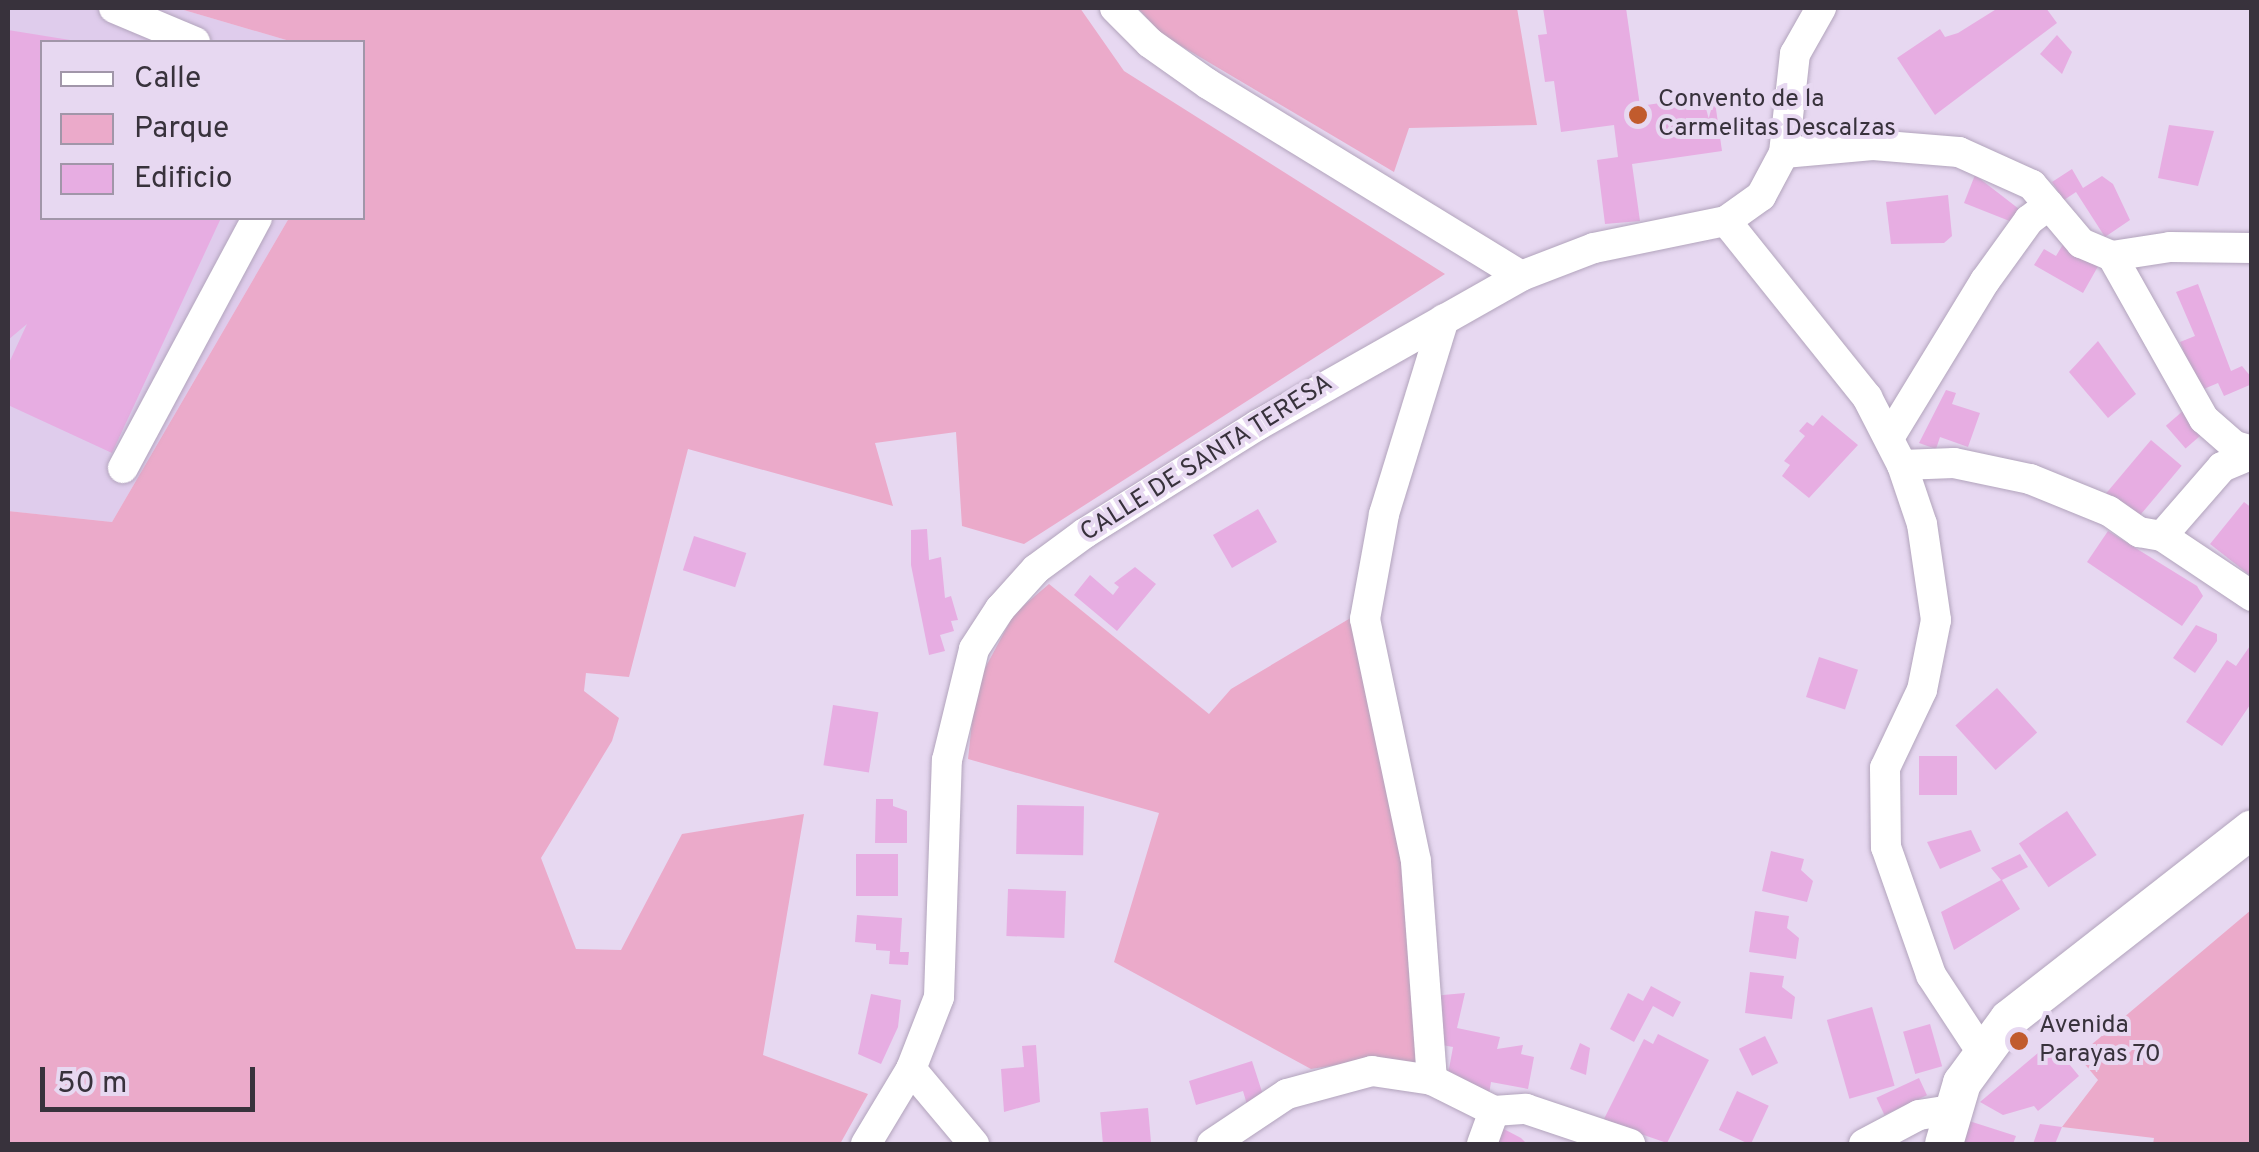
<!DOCTYPE html>
<style>
body{margin:0}
#map{position:relative;width:2259px;height:1152px;overflow:hidden;background:#e7d8f1;font-family:Overpass,sans-serif}
div>[style]{position:absolute}
.built>*{inset:0;background:#dfccec}
.green>*{inset:0;background:#ebaaca}
.building>*{inset:0;background:#e7ade2;transform-origin:0 0}
.roads{filter:drop-shadow(0 0 2px #b2a4bc) drop-shadow(0 0 2px #b2a4bc)}
.minor>*{height:30px;margin:-15px;padding:0 15px;transform-origin:15px;border-radius:15px;background:#fff}
.tertiary>*{height:38px;margin:-19px;padding:0 19px;transform-origin:19px;border-radius:19px;background:#fff}
.dots>*{width:28px;height:28px;translate:-50% -50%;box-sizing:border-box;border:5px solid #e7d8f1;border-radius:50%}
span{translate:-50% -50%;white-space:nowrap;text-align:center;line-height:1.15;-webkit-text-stroke:8px #e7d8f1;paint-order:stroke}
.poi-label{font-size:25px;color:#38323c}
.left{translate:0 -50%;text-align:left}
.street-label{font-size:25px;color:#38323c}
.frame{position:absolute;inset:0;border:10px solid #38323c;pointer-events:none}
.legend{position:absolute;left:40px;top:40px;width:325px;height:180px;box-sizing:border-box;background:#e7d8f1;border:2px solid #a196a9;margin:0;padding:12px 18px;list-style:none;font-size:30px;color:#38323c}
.legend li{display:flex;align-items:center;gap:20px;height:50px}
.legend b{width:50px;border:2px solid #a196a9}
.scale{position:absolute;left:40px;top:1067px;width:215px;height:45px;box-sizing:border-box;border:5px solid #38323c;border-top:0;padding-left:12px;font-size:30px;line-height:35px;white-space:nowrap;color:#38323c;-webkit-text-stroke:8px #e7d8f1;paint-order:stroke}
</style>
<div id="map">
<div class="built">
<div style="clip-path:polygon(8px 8px,177px 8px,293px 42px,42px 42px,42px 218px,289px 218px,112px 522px,8px 511px)"></div>
</div>
<div class="green">
<div style="clip-path:polygon(177px 8px,1080px 8px,1124px 71px,1445px 274px,1024px 544px,962px 526px,956px 432px,875px 443px,893px 506px,688px 449px,629px 677px,586px 673px,584px 691px,619px 718px,612px 741px,541px 858px,576px 949px,621px 950px,682px 834px,804px 814px,763px 1055px,868px 1094px,840px 1144px,8px 1144px,8px 511px,112px 522px,289px 218px,362px 218px,362px 42px,293px 42px)"></div>
<div style="clip-path:polygon(1138px 8px,1517px 8px,1537px 125px,1409px 128px,1394px 172px,1161px 34px)"></div>
<div style="clip-path:polygon(1049px 584px,1209px 714px,1231px 689px,1359px 613px,1401px 858px,1421px 1063px,1362px 1061px,1311px 1069px,1114px 962px,1159px 813px,968px 759px,976px 685px,1014px 614px)"></div>
<div style="clip-path:polygon(2251px 910px,2251px 1144px,2153px 1144px,2154px 1138px,2062px 1127px,2098px 1080px,2078px 1056px)"></div>
</div>
<div class="building">
<div style="clip-path:polygon(1543px 8px,1626px 8px,1640px 106px,1714px 95px,1722px 151px,1632px 164px,1640px 221px,1605px 224px,1597px 160px,1618px 157px,1614px 125px,1561px 132px,1554px 81px,1545px 82px,1538px 35px,1547px 34px)"></div>
<div style="clip-path:polygon(1998px 8px,2046px 8px,2057px 23px,1935px 115px,1897px 58px,1940px 29px,1945px 37px,1958px 33px)"></div>
<div style="clip-path:polygon(8px 30px,70px 40px,42px 42px,42px 218px,221px 218px,112px 453px,8px 405px,8px 365px,27px 324px,8px 340px)"></div>
<div style="clip-path:polygon(2057px 35px,2072px 52px,2062px 74px,2040px 54px)"></div>
<div style="clip-path:polygon(2169px 125px,2214px 131px,2198px 186px,2158px 178px)"></div>
<div style="clip-path:polygon(2072px 169px,2083px 188px,2102px 176px,2113px 184px,2130px 220px,2105px 237px,2076px 192px,2064px 200px,2052px 182px)"></div>
<div style="clip-path:polygon(1975px 175px,2019px 209px,2012px 222px,1964px 203px)"></div>
<div style="clip-path:polygon(1948px 195px,1952px 236px,1944px 243px,1891px 244px,1886px 202px)"></div>
<div style="clip-path:polygon(2065px 241px,2101px 261px,2083px 293px,2034px 265px,2044px 249px,2056px 256px)"></div>
<div style="clip-path:polygon(2198px 284px,2231px 371px,2242px 366px,2252px 378px,2252px 384px,2224px 396px,2218px 383px,2199px 391px,2180px 342px,2195px 336px,2176px 292px)"></div>
<div style="clip-path:polygon(2098px 341px,2136px 394px,2108px 418px,2069px 372px)"></div>
<div style="clip-path:polygon(1946px 390px,1956px 393px,1952px 404px,1980px 413px,1968px 447px,1940px 437px,1936px 449px,1919px 443px)"></div>
<div style="left:2184px;top:410px;width:30px;height:24px;rotate:49deg"></div>
<div style="clip-path:polygon(1822px 415px,1858px 445px,1809px 498px,1782px 476px,1790px 465px,1784px 461px,1805px 436px,1799px 431px,1807px 422px,1813px 426px)"></div>
<div style="left:2151px;top:440px;width:40px;height:70px;rotate:40deg"></div>
<div style="clip-path:polygon(2244px 502px,2252px 508px,2252px 577px,2210px 544px)"></div>
<div style="left:1258px;top:509px;width:38px;height:52px;rotate:60deg"></div>
<div style="clip-path:polygon(927px 529px,929px 560px,941px 557px,945px 598px,951px 596px,958px 620px,951px 621px,954px 631px,940px 635px,945px 651px,929px 655px,911px 565px,911px 530px)"></div>
<div style="clip-path:polygon(2108px 531px,2197px 586px,2203px 596px,2182px 626px,2087px 562px)"></div>
<div style="left:694px;top:536px;width:55px;height:36px;rotate:18deg"></div>
<div style="clip-path:polygon(1135px 567px,1156px 584px,1117px 631px,1074px 595px,1090px 575px,1113px 595px,1119px 587px,1114px 583px)"></div>
<div style="clip-path:polygon(2196px 625px,2217px 634px,2217px 641px,2195px 673px,2173px 658px)"></div>
<div style="clip-path:polygon(2252px 643px,2252px 702px,2222px 746px,2186px 722px,2227px 660px,2236px 666px)"></div>
<div style="left:1819px;top:657px;width:41px;height:42px;rotate:18deg"></div>
<div style="left:1997px;top:688px;width:60px;height:56px;rotate:48deg"></div>
<div style="left:833px;top:705px;width:46px;height:61px;rotate:9deg"></div>
<div style="left:1919px;top:756px;width:38px;height:39px"></div>
<div style="clip-path:polygon(876px 799px,893px 799px,893px 806px,907px 811px,907px 843px,875px 843px)"></div>
<div style="left:1017px;top:805px;width:67px;height:49px;rotate:1deg"></div>
<div style="left:2067px;top:811px;width:53px;height:58px;rotate:56deg"></div>
<div style="clip-path:polygon(1971px 830px,1981px 851px,1940px 869px,1927px 842px)"></div>
<div style="clip-path:polygon(1771px 851px,1804px 859px,1801px 870px,1813px 881px,1807px 902px,1762px 891px)"></div>
<div style="left:856px;top:854px;width:42px;height:42px"></div>
<div style="clip-path:polygon(2020px 854px,2028px 867px,2002px 880px,2020px 909px,1954px 950px,1941px 912px,2001px 880px,1991px 868px)"></div>
<div style="left:1008px;top:889px;width:58px;height:47px;rotate:2deg"></div>
<div style="clip-path:polygon(1755px 911px,1789px 916px,1787px 928px,1799px 938px,1796px 959px,1749px 952px)"></div>
<div style="clip-path:polygon(857px 915px,902px 918px,900px 952px,909px 952px,908px 965px,889px 964px,890px 951px,876px 950px,876px 944px,855px 942px)"></div>
<div style="clip-path:polygon(1750px 972px,1784px 976px,1782px 987px,1795px 997px,1792px 1019px,1745px 1013px)"></div>
<div style="clip-path:polygon(1651px 986px,1681px 1002px,1673px 1017px,1653px 1006px,1634px 1042px,1610px 1029px,1628px 993px,1643px 1001px)"></div>
<div style="clip-path:polygon(1465px 993px,1457px 1028px,1500px 1037px,1497px 1049px,1523px 1045px,1521px 1054px,1534px 1057px,1528px 1089px,1491px 1082px,1489px 1094px,1447px 1080px,1453px 1047px,1436px 1044px,1432px 996px)"></div>
<div style="clip-path:polygon(871px 994px,901px 1000px,898px 1027px,881px 1064px,858px 1054px)"></div>
<div style="left:1872px;top:1007px;width:82px;height:47px;rotate:74deg"></div>
<div style="left:1930px;top:1024px;width:44px;height:28px;rotate:74deg"></div>
<div style="clip-path:polygon(1658px 1034px,1709px 1060px,1667px 1143px,1603px 1121px,1644px 1039px,1653px 1044px)"></div>
<div style="left:1765px;top:1036px;width:30px;height:29px;rotate:64deg"></div>
<div style="clip-path:polygon(2051px 1042px,2079px 1076px,2048px 1103px,2038px 1111px,2034px 1106px,2003px 1115px,1980px 1102px)"></div>
<div style="clip-path:polygon(1580px 1043px,1590px 1048px,1586px 1075px,1570px 1069px)"></div>
<div style="clip-path:polygon(1036px 1045px,1040px 1102px,1004px 1112px,1001px 1069px,1024px 1067px,1022px 1046px)"></div>
<div style="clip-path:polygon(1252px 1061px,1265px 1101px,1248px 1108px,1243px 1091px,1196px 1105px,1189px 1081px)"></div>
<div style="left:1919px;top:1078px;width:19px;height:47px;rotate:65deg"></div>
<div style="left:1737px;top:1091px;width:35px;height:43px;rotate:25deg"></div>
<div style="left:1148px;top:1108px;width:36px;height:48px;rotate:85deg"></div>
<div style="clip-path:polygon(1966px 1120px,2016px 1136px,2013px 1144px,1958px 1144px)"></div>
<div style="clip-path:polygon(2040px 1124px,2062px 1127px,2055px 1144px,2033px 1144px)"></div>
<div style="clip-path:polygon(1500px 1127px,1521px 1138px,1527px 1144px,1491px 1144px)"></div>
</div>
<div class="roads">
<div class="minor">
<div style="left:114px;top:8px;width:88px;rotate:22.8deg"></div>
<div style="left:1115px;top:8px;width:49px;rotate:45deg"></div>
<div style="left:1150px;top:43px;width:71px;rotate:35.3deg"></div>
<div style="left:1208px;top:84px;width:367px;rotate:31.5deg"></div>
<div style="left:1784px;top:153px;width:89px;rotate:-5.1deg"></div>
<div style="left:1873px;top:145px;width:86px;rotate:4.7deg"></div>
<div style="left:1959px;top:152px;width:80px;rotate:24.3deg"></div>
<div style="left:2032px;top:185px;width:76px;rotate:49.8deg"></div>
<div style="left:2081px;top:243px;width:34px;rotate:23deg"></div>
<div style="left:2112px;top:256px;width:59px;rotate:-8.8deg"></div>
<div style="left:2170px;top:247px;width:82px;rotate:0.7deg"></div>
<div style="left:1726px;top:221px;width:226px;rotate:51.3deg"></div>
<div style="left:1867px;top:397px;width:76px;rotate:62.8deg"></div>
<div style="left:1902px;top:465px;width:62px;rotate:71.3deg"></div>
<div style="left:1922px;top:524px;width:97px;rotate:81.7deg"></div>
<div style="left:1936px;top:620px;width:71px;rotate:101.3deg"></div>
<div style="left:1922px;top:690px;width:86px;rotate:115.4deg"></div>
<div style="left:1885px;top:768px;width:79px;rotate:89.3deg"></div>
<div style="left:1886px;top:847px;width:136px;rotate:70.6deg"></div>
<div style="left:1931px;top:975px;width:91px;rotate:56.7deg"></div>
<div style="left:2112px;top:256px;width:187px;rotate:60.6deg"></div>
<div style="left:2204px;top:419px;width:41px;rotate:41.1deg"></div>
<div style="left:2235px;top:446px;width:18px;rotate:16deg"></div>
<div style="left:1889px;top:438px;width:184px;rotate:-58.6deg"></div>
<div style="left:1985px;top:281px;width:75px;rotate:-54.2deg"></div>
<div style="left:2029px;top:220px;width:25px;rotate:-37deg"></div>
<div style="left:1902px;top:465px;width:52px;rotate:-2.2deg"></div>
<div style="left:1954px;top:463px;width:78px;rotate:11.9deg"></div>
<div style="left:2030px;top:479px;width:85px;rotate:22.1deg"></div>
<div style="left:2109px;top:511px;width:37px;rotate:35deg"></div>
<div style="left:2139px;top:532px;width:23px;rotate:10deg"></div>
<div style="left:2162px;top:536px;width:108px;rotate:33.7deg"></div>
<div style="left:123px;top:468px;width:284px;rotate:-61.8deg"></div>
<div style="left:2162px;top:536px;width:91px;rotate:-49deg"></div>
<div style="left:2222px;top:467px;width:33px;rotate:-23deg"></div>
<div style="left:911px;top:1069px;width:98px;rotate:50deg"></div>
<div style="left:1432px;top:1080px;width:220px;rotate:-94.2deg"></div>
<div style="left:1416px;top:861px;width:247px;rotate:-101.9deg"></div>
<div style="left:1365px;top:619px;width:107px;rotate:-79.7deg"></div>
<div style="left:1384px;top:514px;width:204px;rotate:-72.9deg"></div>
<div style="left:866px;top:1144px;width:87px;rotate:-59deg"></div>
<div style="left:911px;top:1069px;width:77px;rotate:-68.7deg"></div>
<div style="left:939px;top:997px;width:237px;rotate:-88.1deg"></div>
<div style="left:947px;top:760px;width:114px;rotate:-76.3deg"></div>
<div style="left:974px;top:649px;width:48px;rotate:-57deg"></div>
<div style="left:1000px;top:609px;width:54px;rotate:-48deg"></div>
<div style="left:1036px;top:569px;width:61px;rotate:-36.3deg"></div>
<div style="left:1085px;top:533px;width:204px;rotate:-32deg"></div>
<div style="left:1258px;top:425px;width:302px;rotate:-29.5deg"></div>
<div style="left:1521px;top:276px;width:78px;rotate:-21deg"></div>
<div style="left:1594px;top:248px;width:135px;rotate:-11.6deg"></div>
<div style="left:1726px;top:221px;width:43px;rotate:-35.5deg"></div>
<div style="left:1761px;top:196px;width:49px;rotate:-61.9deg"></div>
<div style="left:1784px;top:153px;width:100px;rotate:-83.7deg"></div>
<div style="left:1795px;top:54px;width:53px;rotate:-60.5deg"></div>
<div style="left:1212px;top:1144px;width:90px;rotate:-33.7deg"></div>
<div style="left:1287px;top:1094px;width:88px;rotate:-15.1deg"></div>
<div style="left:1372px;top:1071px;width:61px;rotate:8.5deg"></div>
<div style="left:1432px;top:1080px;width:69px;rotate:26.6deg"></div>
<div style="left:1494px;top:1111px;width:32px;rotate:-4deg"></div>
<div style="left:1526px;top:1109px;width:110px;rotate:18.6deg"></div>
<div style="left:1482px;top:1144px;width:35px;rotate:-70deg"></div>
<div style="left:1864px;top:1144px;width:62px;rotate:-27.8deg"></div>
<div style="left:1919px;top:1115px;width:32px;rotate:-9deg"></div>
</div>
<div class="tertiary">
<div style="left:1944px;top:1144px;width:64px;rotate:-73.6deg"></div>
<div style="left:1962px;top:1083px;width:79px;rotate:-53.7deg"></div>
<div style="left:2009px;top:1019px;width:308px;rotate:-38deg"></div>
</div>
</div>
<div class="dots">
<div style="left:1638px;top:115px;background:#c15b2d"></div>
<div style="left:2019px;top:1041px;background:#c15b2d"></div>
</div>
<div class="poi-label">
<span class="left" style="left:1658px;top:115px">Convento de la<br>Carmelitas Descalzas</span>
<span class="left" style="left:2039px;top:1041px">Avenida<br>Parayas 70</span>
</div>
<div class="street-label">
<span style="left:1207px;top:459px;rotate:-32deg">CALLE DE SANTA TERESA</span>
</div>
<div class="frame"></div>
<ul class="legend">
<li><b style="height:12px;background:#fff"></b>Calle</li>
<li><b style="height:28px;background:#ebaaca"></b>Parque</li>
<li><b style="height:28px;background:#e7ade2"></b>Edificio</li>
</ul>
<div class="scale">50 m</div>
</div>
